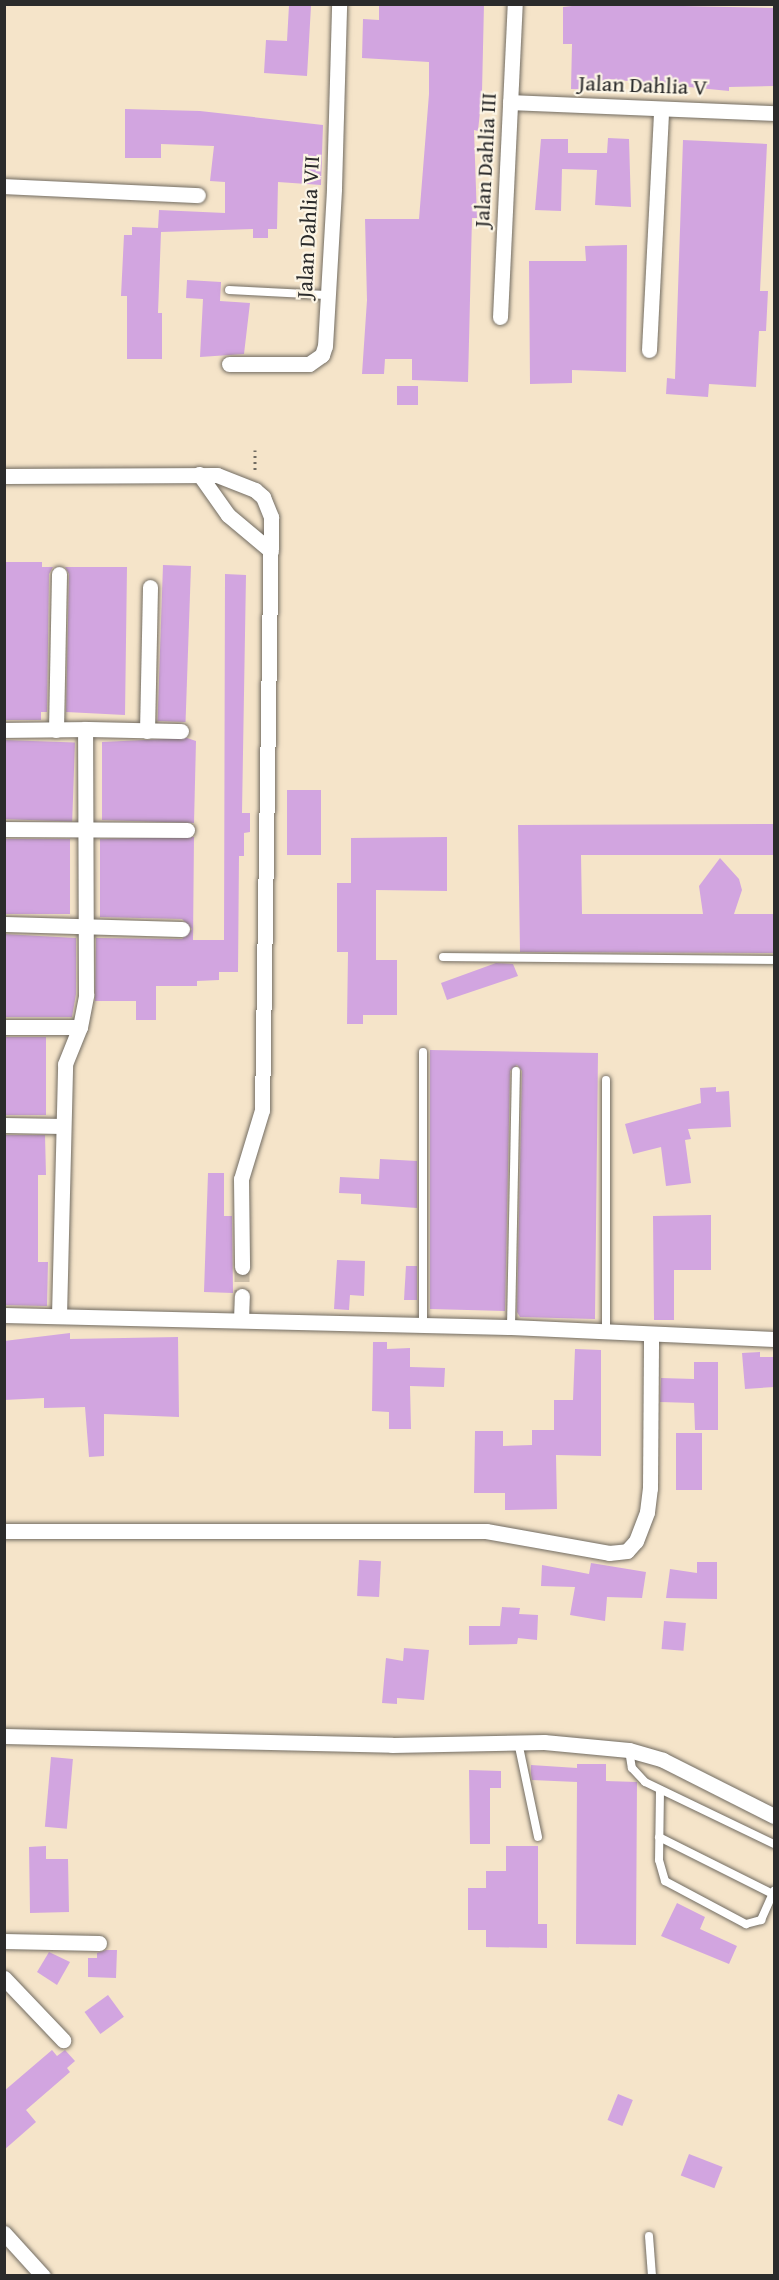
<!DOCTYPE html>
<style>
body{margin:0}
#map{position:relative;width:779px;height:2280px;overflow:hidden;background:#f5e4c9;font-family:"Gentium Book Plus",serif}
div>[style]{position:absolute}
.building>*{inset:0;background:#d2a5e0;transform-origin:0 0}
.street-tunnel>*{height:15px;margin-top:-7.5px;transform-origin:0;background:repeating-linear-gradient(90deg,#cdbfa9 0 15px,transparent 0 23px)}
.path>*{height:3px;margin-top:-1.5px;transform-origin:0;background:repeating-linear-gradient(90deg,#726c62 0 1.5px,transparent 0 6px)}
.roads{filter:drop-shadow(0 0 2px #726c62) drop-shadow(0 0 2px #726c62)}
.lane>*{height:8px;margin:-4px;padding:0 4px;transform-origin:4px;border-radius:4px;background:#fff}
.street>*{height:15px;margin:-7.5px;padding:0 7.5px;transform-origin:7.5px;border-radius:7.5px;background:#fff}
span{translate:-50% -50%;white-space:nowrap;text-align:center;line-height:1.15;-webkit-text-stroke:4.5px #fcf5e5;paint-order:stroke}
.street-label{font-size:22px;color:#2b2b2b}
.frame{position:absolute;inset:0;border:6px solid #2b2b2b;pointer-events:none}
</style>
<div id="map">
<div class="building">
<div style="clip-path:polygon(379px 4px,484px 4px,482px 92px,478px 131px,474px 130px,477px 218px,472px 218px,468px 382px,412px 380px,412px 359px,385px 359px,384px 374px,362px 374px,367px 300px,365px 219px,419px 219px,429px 94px,429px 62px,362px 58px,363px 19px,379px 20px)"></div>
<div style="clip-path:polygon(590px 4px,774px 8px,774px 86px,729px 87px,729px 91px,608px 79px,608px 90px,571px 89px,572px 44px,563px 44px,563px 7px)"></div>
<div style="clip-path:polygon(289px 5px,311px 6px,307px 76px,264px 73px,266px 40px,287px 41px)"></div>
<div style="clip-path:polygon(125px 109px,200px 111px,323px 125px,321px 185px,278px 182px,277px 229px,268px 229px,268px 238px,253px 238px,253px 229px,161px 232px,158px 313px,162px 313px,162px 359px,127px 359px,127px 296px,121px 296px,124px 235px,132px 235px,132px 227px,158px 228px,159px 210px,225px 213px,225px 182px,210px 181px,214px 146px,161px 144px,161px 158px,125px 158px)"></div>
<div style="clip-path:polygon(608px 138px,629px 139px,631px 207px,595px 205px,597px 170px,562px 169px,561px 211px,535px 210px,541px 139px,568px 139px,568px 153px,607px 153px)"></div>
<div style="clip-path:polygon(683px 140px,767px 144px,760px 291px,768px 291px,766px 331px,759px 331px,756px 387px,709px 384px,708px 397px,666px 394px,667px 378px,675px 379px)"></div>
<div style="clip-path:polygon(627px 245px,626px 372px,572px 370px,572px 383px,530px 384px,529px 261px,586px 261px,585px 246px)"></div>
<div style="clip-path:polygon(187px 280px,221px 282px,220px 301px,250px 303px,244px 354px,200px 357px,203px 299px,186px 298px)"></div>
<div style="left:397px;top:386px;width:21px;height:19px"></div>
<div style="clip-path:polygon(4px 562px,42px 562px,42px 567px,53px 567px,49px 574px,47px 712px,41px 712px,41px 720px,4px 720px)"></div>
<div style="left:163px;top:565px;width:28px;height:156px;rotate:2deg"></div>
<div style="clip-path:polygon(65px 567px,127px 567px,125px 715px,66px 712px,69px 574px)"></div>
<div style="clip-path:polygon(225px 574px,246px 575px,242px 813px,250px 813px,250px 832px,244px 833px,244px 856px,239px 856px,238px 972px,219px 972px,219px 980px,197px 981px,197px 986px,156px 986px,156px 1020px,136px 1020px,136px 1001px,95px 1001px,96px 938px,182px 939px,192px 929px,182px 919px,100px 917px,100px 839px,194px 837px,193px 940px,224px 940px)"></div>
<div style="clip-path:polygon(187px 738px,196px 741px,194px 823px,102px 820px,102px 742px)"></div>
<div style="left:4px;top:740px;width:71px;height:79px;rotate:2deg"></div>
<div style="left:321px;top:790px;width:65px;height:34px;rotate:90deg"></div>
<div style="clip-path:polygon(774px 824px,774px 855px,581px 855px,582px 914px,703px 914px,699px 886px,720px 858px,739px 879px,742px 890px,734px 914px,774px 914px,774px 953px,520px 952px,518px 825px)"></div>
<div style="clip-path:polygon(447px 837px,447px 891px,376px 890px,376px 960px,397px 960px,397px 1015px,363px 1015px,363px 1024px,347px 1024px,348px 952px,337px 952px,337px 883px,351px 883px,351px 838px)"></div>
<div style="left:4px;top:839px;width:66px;height:75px"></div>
<div style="clip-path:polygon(4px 934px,76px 938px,76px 994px,72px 1017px,4px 1017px)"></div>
<div style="clip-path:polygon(496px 963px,513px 964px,518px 976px,447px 1000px,441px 983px)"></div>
<div style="left:4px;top:1037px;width:42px;height:78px"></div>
<div style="clip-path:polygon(430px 1050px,598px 1053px,595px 1319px,520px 1317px,517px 1312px,522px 1071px,517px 1065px,510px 1071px,505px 1311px,430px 1309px)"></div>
<div style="clip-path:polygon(716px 1087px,716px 1092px,729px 1091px,731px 1127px,688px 1129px,691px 1139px,685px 1140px,691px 1183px,666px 1186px,661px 1147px,633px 1154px,625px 1124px,701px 1103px,700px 1088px)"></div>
<div style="clip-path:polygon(4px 1135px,45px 1135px,46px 1175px,38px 1175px,38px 1262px,48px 1262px,47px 1306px,4px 1305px)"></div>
<div style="clip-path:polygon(380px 1159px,417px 1161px,417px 1208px,361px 1204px,361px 1194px,339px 1193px,340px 1177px,379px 1179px)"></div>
<div style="clip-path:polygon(208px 1173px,224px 1173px,224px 1216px,232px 1216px,233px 1293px,204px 1292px)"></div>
<div style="clip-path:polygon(711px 1215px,711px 1270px,674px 1270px,674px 1320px,654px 1320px,653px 1216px)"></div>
<div style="clip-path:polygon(337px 1260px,365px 1261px,364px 1296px,350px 1295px,349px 1310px,334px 1309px)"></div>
<div style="clip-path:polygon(406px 1266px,417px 1266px,417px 1300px,404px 1300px)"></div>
<div style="clip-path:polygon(70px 1333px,70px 1339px,178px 1337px,179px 1417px,104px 1414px,104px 1456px,89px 1457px,85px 1407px,44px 1408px,44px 1398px,4px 1400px,4px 1341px)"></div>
<div style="clip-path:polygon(373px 1342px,387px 1342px,387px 1349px,410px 1348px,410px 1367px,445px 1368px,444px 1387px,410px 1386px,411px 1429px,389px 1429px,389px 1412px,372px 1411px)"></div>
<div style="clip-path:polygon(575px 1349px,601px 1350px,601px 1456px,556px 1455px,557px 1509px,505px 1510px,505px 1493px,474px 1493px,475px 1431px,503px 1431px,503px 1446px,532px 1445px,532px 1430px,554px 1430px,554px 1400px,573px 1400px)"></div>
<div style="clip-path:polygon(760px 1352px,760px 1357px,774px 1357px,774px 1387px,745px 1389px,742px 1353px)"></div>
<div style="clip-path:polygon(694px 1362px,718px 1362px,718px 1430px,695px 1430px,694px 1403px,660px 1402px,661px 1378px,694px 1379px)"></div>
<div style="left:676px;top:1433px;width:26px;height:57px"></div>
<div style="left:359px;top:1560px;width:22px;height:36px;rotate:3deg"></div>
<div style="clip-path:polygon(697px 1562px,717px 1562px,717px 1599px,666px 1598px,670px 1569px,697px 1573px)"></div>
<div style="clip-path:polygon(591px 1563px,646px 1572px,642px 1598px,607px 1597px,605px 1621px,570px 1615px,575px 1587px,541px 1586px,542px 1565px,589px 1574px)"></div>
<div style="clip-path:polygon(502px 1607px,520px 1608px,519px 1614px,538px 1615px,537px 1640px,518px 1638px,517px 1644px,469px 1645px,469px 1626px,500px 1626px)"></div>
<div style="left:664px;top:1621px;width:22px;height:28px;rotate:5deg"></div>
<div style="clip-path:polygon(404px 1648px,429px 1650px,424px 1700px,397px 1698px,397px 1704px,382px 1703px,386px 1658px,403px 1661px)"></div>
<div style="left:51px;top:1757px;width:22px;height:70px;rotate:5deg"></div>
<div style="clip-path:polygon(577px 1764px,606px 1764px,606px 1781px,637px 1782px,636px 1945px,576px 1944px,577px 1782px,532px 1780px,531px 1774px,531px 1765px,577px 1768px)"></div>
<div style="clip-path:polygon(469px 1770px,501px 1771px,501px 1788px,490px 1788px,490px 1844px,470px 1844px)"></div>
<div style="clip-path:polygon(46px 1846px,46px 1859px,68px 1859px,69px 1912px,30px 1913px,29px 1847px)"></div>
<div style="clip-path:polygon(506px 1846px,538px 1846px,538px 1924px,547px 1924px,547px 1948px,486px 1947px,486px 1930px,468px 1930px,468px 1888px,486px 1888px,486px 1871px,506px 1871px)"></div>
<div style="clip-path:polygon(677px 1903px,705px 1917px,700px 1929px,737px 1946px,729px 1964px,661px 1936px)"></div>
<div style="clip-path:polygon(106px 1950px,117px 1950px,116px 1978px,88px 1977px,88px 1958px,97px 1958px,97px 1953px)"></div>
<div style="clip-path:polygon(49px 1952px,70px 1962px,57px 1985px,37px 1972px)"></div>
<div style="left:108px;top:1995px;width:27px;height:29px;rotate:54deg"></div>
<div style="clip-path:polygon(52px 2050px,57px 2056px,65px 2050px,75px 2061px,67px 2068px,70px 2072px,26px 2110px,36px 2122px,4px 2150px,4px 2091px)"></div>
<div style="left:618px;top:2094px;width:16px;height:28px;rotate:22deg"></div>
<div style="left:689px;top:2154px;width:36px;height:23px;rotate:21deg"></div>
</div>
<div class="street-tunnel">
<div style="left:242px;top:1267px;width:29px;rotate:90deg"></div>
</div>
<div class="path">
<div style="left:255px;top:450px;width:23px;rotate:90deg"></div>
</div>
<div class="roads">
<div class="lane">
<div style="left:229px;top:290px;width:97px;rotate:3deg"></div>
<div style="left:443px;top:957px;width:331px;rotate:0.5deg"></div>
<div style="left:423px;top:1052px;width:272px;rotate:90deg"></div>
<div style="left:511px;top:1327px;width:256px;rotate:-88.9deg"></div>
<div style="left:606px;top:1331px;width:251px;rotate:-90deg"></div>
<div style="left:518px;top:1742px;width:97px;rotate:78.1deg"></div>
<div style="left:629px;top:1750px;width:18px;rotate:81deg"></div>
<div style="left:632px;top:1768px;width:19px;rotate:47deg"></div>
<div style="left:645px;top:1782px;width:143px;rotate:25.7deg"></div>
<div style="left:660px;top:1790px;width:70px;rotate:90.8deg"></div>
<div style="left:659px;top:1860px;width:22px;rotate:74deg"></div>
<div style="left:665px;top:1881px;width:92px;rotate:28deg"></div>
<div style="left:746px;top:1924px;width:16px;rotate:-15deg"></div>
<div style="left:761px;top:1920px;width:32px;rotate:-66deg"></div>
<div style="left:659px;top:1837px;width:127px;rotate:26.6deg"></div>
<div style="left:649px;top:2236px;width:40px;rotate:85.7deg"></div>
</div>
<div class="street">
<div style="left:510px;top:102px;width:264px;rotate:2.4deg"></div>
<div style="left:4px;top:186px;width:194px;rotate:2.7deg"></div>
<div style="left:500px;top:317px;width:313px;rotate:-87.3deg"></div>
<div style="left:649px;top:350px;width:241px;rotate:-87.1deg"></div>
<div style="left:229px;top:364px;width:80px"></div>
<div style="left:309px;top:364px;width:16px;rotate:-35deg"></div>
<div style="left:322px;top:355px;width:9px;rotate:-72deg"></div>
<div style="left:325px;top:346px;width:158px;rotate:-86.7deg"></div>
<div style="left:334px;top:188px;width:184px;rotate:-88.4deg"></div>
<div style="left:199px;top:474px;width:50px;rotate:54.7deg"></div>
<div style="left:228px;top:515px;width:56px;rotate:39.9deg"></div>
<div style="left:4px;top:476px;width:213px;rotate:-0.3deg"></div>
<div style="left:217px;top:475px;width:41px;rotate:21.5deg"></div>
<div style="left:255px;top:490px;width:11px;rotate:41deg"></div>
<div style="left:263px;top:497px;width:22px;rotate:68deg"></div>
<div style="left:271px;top:517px;width:593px;rotate:90.87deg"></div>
<div style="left:262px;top:1110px;width:72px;rotate:106.9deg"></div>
<div style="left:241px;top:1179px;width:88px;rotate:89.3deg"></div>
<div style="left:4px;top:730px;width:81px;rotate:-0.7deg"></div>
<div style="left:56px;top:730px;width:156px;rotate:-88.9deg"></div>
<div style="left:147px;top:731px;width:144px;rotate:-88.8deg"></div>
<div style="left:4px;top:829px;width:183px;rotate:0.3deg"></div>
<div style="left:4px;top:924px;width:178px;rotate:1.6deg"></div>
<div style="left:4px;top:1027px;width:76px"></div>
<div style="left:4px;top:1125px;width:59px;rotate:1deg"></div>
<div style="left:4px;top:1315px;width:507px;rotate:1.36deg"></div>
<div style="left:511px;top:1327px;width:263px;rotate:2.6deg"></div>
<div style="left:59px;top:1316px;width:252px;rotate:-88.6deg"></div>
<div style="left:65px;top:1064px;width:40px;rotate:-68deg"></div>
<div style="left:80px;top:1027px;width:33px;rotate:-79deg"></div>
<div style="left:86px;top:995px;width:266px;rotate:-90.2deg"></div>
<div style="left:85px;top:729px;width:96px;rotate:1.2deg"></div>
<div style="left:241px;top:1320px;width:24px;rotate:-88deg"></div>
<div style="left:4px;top:1531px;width:482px"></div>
<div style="left:486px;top:1531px;width:125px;rotate:10.1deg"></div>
<div style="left:609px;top:1553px;width:18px;rotate:-6deg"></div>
<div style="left:627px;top:1551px;width:13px;rotate:-48deg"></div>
<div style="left:636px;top:1541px;width:31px;rotate:-69deg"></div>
<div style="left:647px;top:1512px;width:24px;rotate:-83deg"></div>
<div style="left:650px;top:1488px;width:153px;rotate:-89.6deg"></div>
<div style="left:4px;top:1736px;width:388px;rotate:1.3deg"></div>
<div style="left:392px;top:1745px;width:152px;rotate:-1.1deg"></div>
<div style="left:544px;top:1742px;width:85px;rotate:5.4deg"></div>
<div style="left:629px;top:1750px;width:35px;rotate:16deg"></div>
<div style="left:663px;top:1760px;width:124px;rotate:26.8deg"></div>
<div style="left:4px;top:1941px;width:95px;rotate:1.2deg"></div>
<div style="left:4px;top:1978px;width:86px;rotate:46.4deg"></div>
<div style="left:4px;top:2233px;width:58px;rotate:47.8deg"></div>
</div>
</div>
<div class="street-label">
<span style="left:643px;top:85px;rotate:2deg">Jalan Dahlia V</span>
<span style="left:485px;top:160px;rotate:-87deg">Jalan Dahlia III</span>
<span style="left:308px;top:227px;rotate:-87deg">Jalan Dahlia VII</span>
</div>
<div class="frame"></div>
</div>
